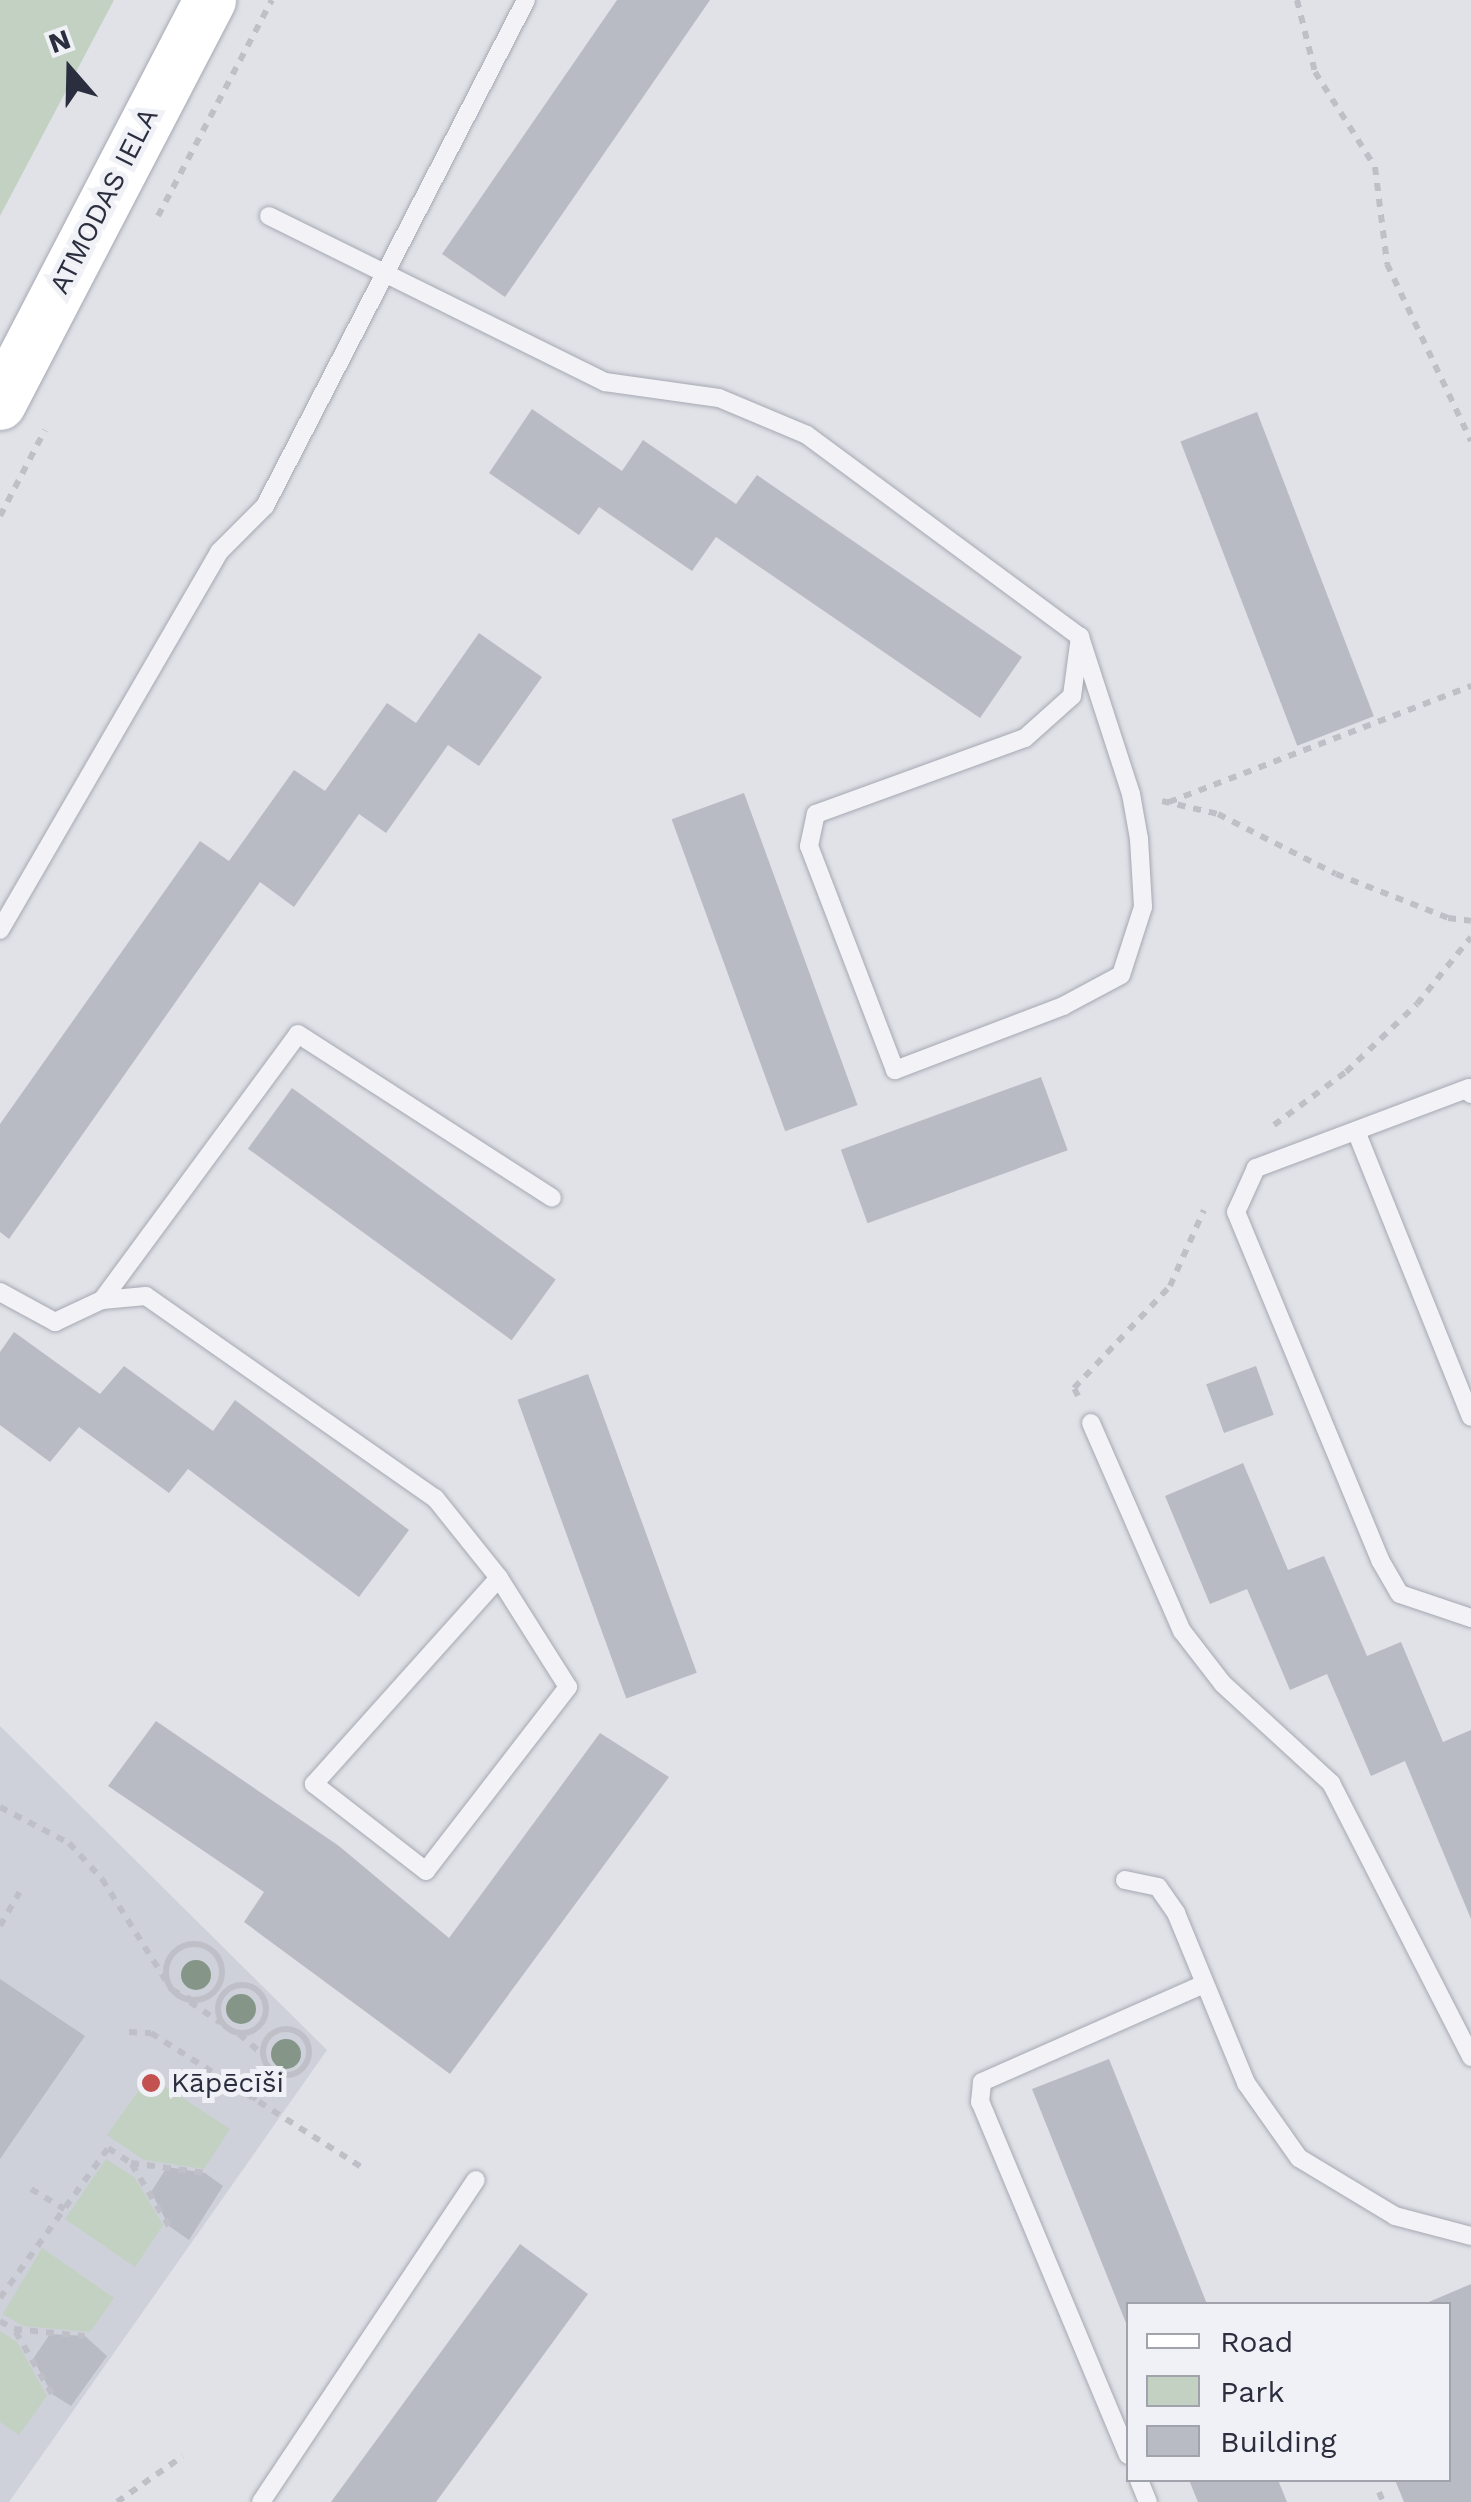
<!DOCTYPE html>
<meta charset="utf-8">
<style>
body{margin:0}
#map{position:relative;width:1471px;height:2502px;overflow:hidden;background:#e0e2e8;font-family:"Work Sans",sans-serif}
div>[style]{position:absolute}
.built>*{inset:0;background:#ced1da}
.green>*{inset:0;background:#c3d1c2}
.building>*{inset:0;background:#b8bbc4;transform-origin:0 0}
.path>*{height:6px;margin-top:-3px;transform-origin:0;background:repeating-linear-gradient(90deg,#bfc0c7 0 8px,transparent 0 16px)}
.path>.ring{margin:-3px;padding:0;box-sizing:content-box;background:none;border:6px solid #bfc0c7;border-radius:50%}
.roads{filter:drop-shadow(0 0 2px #a6a8b2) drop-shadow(0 0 2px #a6a8b2)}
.lane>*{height:18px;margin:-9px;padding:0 9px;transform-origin:9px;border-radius:9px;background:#f3f3f7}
.secondary>*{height:52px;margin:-26px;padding:0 26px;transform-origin:26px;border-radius:26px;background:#fff}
.trees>*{width:30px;height:30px;margin:-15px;border-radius:50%;background:#859688}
.dots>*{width:28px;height:28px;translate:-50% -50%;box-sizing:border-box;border:5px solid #f0f1f6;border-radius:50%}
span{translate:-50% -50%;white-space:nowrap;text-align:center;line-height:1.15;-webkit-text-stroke:10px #f0f1f6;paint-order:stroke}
.street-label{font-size:28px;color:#2a2e3e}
.poi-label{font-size:28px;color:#2a2e3e}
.left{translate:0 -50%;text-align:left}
.legend{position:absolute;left:1126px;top:2302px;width:325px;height:180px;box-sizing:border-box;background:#f0f1f6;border:2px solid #a1a3ac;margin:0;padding:12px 18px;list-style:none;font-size:30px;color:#2a2e3e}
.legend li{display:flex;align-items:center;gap:20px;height:50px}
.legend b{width:50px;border:2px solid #a1a3ac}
.north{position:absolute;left:20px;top:20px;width:100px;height:100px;-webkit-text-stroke:8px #f0f1f6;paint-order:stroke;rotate:340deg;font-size:28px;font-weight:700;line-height:40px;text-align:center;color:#2a2e3e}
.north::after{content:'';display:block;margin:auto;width:35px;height:45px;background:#2a2e3e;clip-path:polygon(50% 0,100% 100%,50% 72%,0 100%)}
</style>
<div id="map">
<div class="built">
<div style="clip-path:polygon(0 1726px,327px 2050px,9px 2502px,0 2502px)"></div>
</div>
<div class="green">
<div style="clip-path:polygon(0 0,114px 0,0 216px)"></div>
<div style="clip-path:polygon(149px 2076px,230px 2129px,204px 2169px,144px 2160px,107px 2135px)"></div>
<div style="clip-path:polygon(106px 2159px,135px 2178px,163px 2225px,135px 2267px,65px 2219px)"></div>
<div style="clip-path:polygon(42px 2248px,114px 2298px,90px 2332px,23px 2326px,3px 2314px)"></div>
<div style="clip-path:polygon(0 2331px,17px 2342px,47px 2396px,19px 2435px,0 2422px)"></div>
</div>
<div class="building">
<div style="clip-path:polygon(617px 0,710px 0,505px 297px,442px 254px)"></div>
<div style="clip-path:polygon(532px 409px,622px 471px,643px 440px,736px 504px,757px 475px,1022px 657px,980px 718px,716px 537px,692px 571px,599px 507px,579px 535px,489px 473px)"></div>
<div style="left:1257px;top:412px;width:326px;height:82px;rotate:69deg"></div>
<div style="clip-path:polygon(479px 633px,542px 677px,479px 766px,448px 745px,386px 833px,359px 814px,294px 907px,260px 882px,9px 1239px,0 1232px,0 1124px,200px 841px,229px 861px,294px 770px,325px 791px,387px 703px,416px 723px)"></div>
<div style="left:744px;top:793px;width:332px;height:77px;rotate:70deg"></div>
<div style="left:1041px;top:1077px;width:78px;height:213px;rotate:70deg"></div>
<div style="left:292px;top:1088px;width:326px;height:75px;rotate:36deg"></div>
<div style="clip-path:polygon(14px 1332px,100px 1394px,124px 1366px,213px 1431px,235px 1400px,409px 1530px,359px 1597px,188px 1469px,169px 1493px,79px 1427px,50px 1462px,0 1425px,0 1352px)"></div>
<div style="left:1256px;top:1366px;width:52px;height:53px;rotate:70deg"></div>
<div style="left:588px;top:1374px;width:318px;height:75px;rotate:70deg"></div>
<div style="clip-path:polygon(1243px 1463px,1288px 1570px,1324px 1556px,1367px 1656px,1401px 1642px,1443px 1742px,1471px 1730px,1471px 1919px,1405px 1761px,1371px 1776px,1327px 1674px,1290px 1690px,1247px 1589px,1210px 1604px,1165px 1496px)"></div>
<div style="clip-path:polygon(156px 1721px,339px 1846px,449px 1938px,600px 1733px,669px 1777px,450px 2074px,244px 1922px,264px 1892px,108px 1786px)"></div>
<div style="clip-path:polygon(0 1979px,85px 2036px,0 2159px)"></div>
<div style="clip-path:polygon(1109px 2059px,1207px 2304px,1128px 2304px,1128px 2328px,1032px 2089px)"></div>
<div style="clip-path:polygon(167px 2167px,205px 2173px,223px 2186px,189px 2240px,169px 2226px,151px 2192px)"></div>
<div style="clip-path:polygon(520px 2244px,588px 2294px,436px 2502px,331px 2502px)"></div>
<div style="clip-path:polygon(1471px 2284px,1471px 2502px,1404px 2502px,1395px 2480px,1448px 2480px,1448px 2304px,1424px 2304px)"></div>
<div style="clip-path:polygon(50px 2334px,85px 2336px,107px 2356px,71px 2406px,52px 2394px,33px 2359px)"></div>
<div style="clip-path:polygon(1189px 2480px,1278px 2480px,1287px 2502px,1198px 2502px)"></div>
</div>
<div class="path">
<div style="left:1297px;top:0;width:74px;rotate:76deg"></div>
<div style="left:1315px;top:72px;width:112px;rotate:57.7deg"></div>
<div style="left:1375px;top:167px;width:98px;rotate:82.9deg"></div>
<div style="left:1387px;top:264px;width:196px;rotate:64.6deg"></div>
<div style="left:158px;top:216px;width:244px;rotate:-62.2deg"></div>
<div style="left:0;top:516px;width:97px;rotate:-62.4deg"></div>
<div style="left:1162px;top:801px;width:57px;rotate:13.1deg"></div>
<div style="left:1218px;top:814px;width:132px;rotate:27deg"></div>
<div style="left:1336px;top:874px;width:120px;rotate:21.4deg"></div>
<div style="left:1448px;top:918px;width:23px;rotate:7deg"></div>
<div style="left:1169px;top:802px;width:324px;rotate:-21deg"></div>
<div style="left:1274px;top:1125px;width:89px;rotate:-36.4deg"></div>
<div style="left:1346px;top:1072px;width:98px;rotate:-43.8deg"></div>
<div style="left:1417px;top:1004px;width:86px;rotate:-51.1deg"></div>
<div style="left:1078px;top:1396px;width:9px;rotate:-117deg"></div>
<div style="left:1074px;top:1388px;width:140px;rotate:-46.7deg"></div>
<div style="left:1170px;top:1286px;width:83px;rotate:-65.9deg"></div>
<div style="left:0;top:1807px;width:78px;rotate:27.6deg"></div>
<div style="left:69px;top:1843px;width:49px;rotate:47.5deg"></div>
<div style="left:102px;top:1879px;width:131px;rotate:57.8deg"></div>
<div style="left:172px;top:1990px;width:22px;rotate:27deg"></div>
<div style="left:0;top:1926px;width:39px;rotate:-60deg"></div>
<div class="ring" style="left:166px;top:1944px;width:50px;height:50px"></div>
<div class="ring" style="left:218px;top:1985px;width:42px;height:42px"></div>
<div style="left:190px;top:2002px;width:37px;rotate:34deg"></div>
<div class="ring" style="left:263px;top:2029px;width:40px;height:40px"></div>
<div style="left:129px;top:2032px;width:22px;rotate:3deg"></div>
<div style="left:151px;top:2033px;width:255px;rotate:32.5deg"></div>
<div style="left:239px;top:2034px;width:32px;rotate:41deg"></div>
<div style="left:252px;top:2100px;width:37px;rotate:-57deg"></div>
<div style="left:31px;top:2189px;width:39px;rotate:31deg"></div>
<div style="left:169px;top:2226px;width:74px;rotate:-121.1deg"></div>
<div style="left:131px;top:2163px;width:75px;rotate:7.7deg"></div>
<div style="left:0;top:2298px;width:185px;rotate:-54.2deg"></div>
<div style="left:108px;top:2148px;width:27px;rotate:33deg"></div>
<div style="left:0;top:2321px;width:16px;rotate:30deg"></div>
<div style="left:52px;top:2394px;width:75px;rotate:-120.3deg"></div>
<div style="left:14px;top:2329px;width:71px;rotate:5.6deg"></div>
<div style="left:1379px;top:2492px;width:11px;rotate:68deg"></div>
<div style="left:117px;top:2502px;width:80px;rotate:-34.9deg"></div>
</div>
<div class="roads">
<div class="lane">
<div style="left:269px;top:216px;width:375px;rotate:26.3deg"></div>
<div style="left:605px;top:382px;width:115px;rotate:8deg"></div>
<div style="left:719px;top:398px;width:95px;rotate:22.8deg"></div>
<div style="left:807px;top:435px;width:340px;rotate:36.5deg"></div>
<div style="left:1080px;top:637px;width:165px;rotate:72deg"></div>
<div style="left:1131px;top:794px;width:46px;rotate:79.9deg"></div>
<div style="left:1139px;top:839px;width:68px;rotate:86.6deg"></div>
<div style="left:1143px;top:907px;width:71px;rotate:107.9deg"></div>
<div style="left:1121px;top:975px;width:66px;rotate:151.9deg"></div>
<div style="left:1063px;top:1006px;width:180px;rotate:159.1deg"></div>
<div style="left:895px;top:1070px;width:240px;rotate:-111deg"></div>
<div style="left:809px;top:846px;width:33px;rotate:-78deg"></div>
<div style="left:816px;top:814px;width:222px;rotate:-20deg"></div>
<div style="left:1025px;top:738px;width:63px;rotate:-41.8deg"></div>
<div style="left:1072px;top:696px;width:60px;rotate:-82.3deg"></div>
<div style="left:0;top:930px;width:437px;rotate:-59.9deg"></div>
<div style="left:219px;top:552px;width:65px;rotate:-45deg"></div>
<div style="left:265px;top:506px;width:569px;rotate:-62.71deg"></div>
<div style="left:1471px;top:1094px;width:6px;rotate:-108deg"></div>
<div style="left:1469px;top:1088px;width:228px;rotate:159.4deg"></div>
<div style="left:1256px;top:1168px;width:48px;rotate:114.4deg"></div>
<div style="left:1236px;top:1212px;width:377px;rotate:67.5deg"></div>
<div style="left:1380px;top:1560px;width:39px;rotate:60deg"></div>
<div style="left:1400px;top:1594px;width:75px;rotate:18.7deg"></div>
<div style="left:1356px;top:1131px;width:308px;rotate:68.1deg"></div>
<div style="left:0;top:1292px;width:63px;rotate:28.6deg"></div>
<div style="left:55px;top:1322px;width:52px;rotate:-25.1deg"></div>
<div style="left:102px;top:1300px;width:44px;rotate:-5.2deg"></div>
<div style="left:146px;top:1296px;width:353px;rotate:35deg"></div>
<div style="left:435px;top:1498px;width:102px;rotate:51.3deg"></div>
<div style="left:499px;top:1578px;width:129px;rotate:57.7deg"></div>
<div style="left:568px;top:1687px;width:232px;rotate:127.7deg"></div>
<div style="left:426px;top:1871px;width:142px;rotate:-142.2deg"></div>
<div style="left:314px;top:1784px;width:277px;rotate:-48.1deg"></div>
<div style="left:102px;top:1300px;width:330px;rotate:-53.6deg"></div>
<div style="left:298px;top:1034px;width:302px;rotate:32.8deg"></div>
<div style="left:1091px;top:1423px;width:227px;rotate:66.4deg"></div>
<div style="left:1182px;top:1631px;width:67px;rotate:52.3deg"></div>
<div style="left:1223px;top:1684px;width:147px;rotate:42.5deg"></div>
<div style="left:1331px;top:1783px;width:308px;rotate:62.9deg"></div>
<div style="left:1125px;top:1880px;width:34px;rotate:12deg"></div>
<div style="left:1158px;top:1887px;width:32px;rotate:55deg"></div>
<div style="left:1176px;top:1913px;width:184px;rotate:67.6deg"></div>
<div style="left:1246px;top:2083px;width:92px;rotate:54.8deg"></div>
<div style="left:1299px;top:2158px;width:112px;rotate:31.1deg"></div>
<div style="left:1395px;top:2216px;width:79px;rotate:14.7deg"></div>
<div style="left:1128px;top:2455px;width:383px;rotate:-112.7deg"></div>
<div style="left:980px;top:2102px;width:20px;rotate:-84deg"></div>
<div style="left:982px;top:2082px;width:240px;rotate:-23.8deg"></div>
<div style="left:1139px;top:2480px;width:24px;rotate:68deg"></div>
<div style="left:261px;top:2502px;width:387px;rotate:-56.3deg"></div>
</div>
<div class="secondary">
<div style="left:0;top:404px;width:455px;rotate:-62.5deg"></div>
</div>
</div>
<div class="trees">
<div style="left:196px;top:1975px"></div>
<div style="left:241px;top:2009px"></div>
<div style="left:286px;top:2054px"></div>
</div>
<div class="dots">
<div style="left:151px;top:2083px;background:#c25150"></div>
</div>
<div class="street-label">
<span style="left:104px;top:201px;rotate:-63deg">ATMODAS IELA</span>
</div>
<div class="poi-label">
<span class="left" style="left:171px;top:2083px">Kāpēcīši</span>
</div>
<ul class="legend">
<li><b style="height:12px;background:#fff"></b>Road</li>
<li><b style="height:28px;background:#c3d1c2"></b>Park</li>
<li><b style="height:28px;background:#b8bbc4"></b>Building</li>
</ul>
<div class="north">N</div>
</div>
